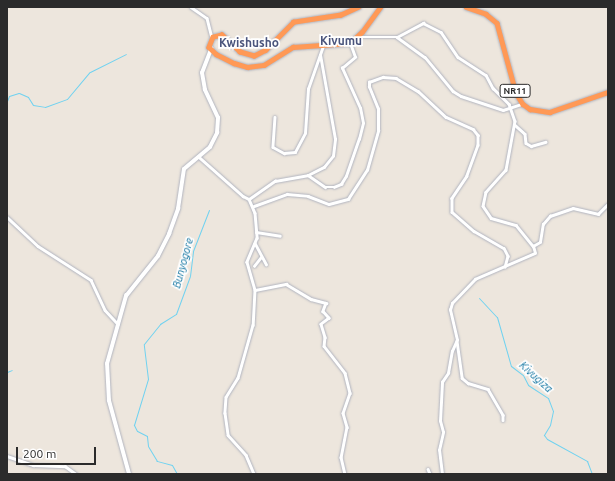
<!DOCTYPE html>
<style>
body{margin:0}
#map{position:relative;width:615px;height:481px;overflow:hidden;background:#ede6dd;font-family:Ubuntu,sans-serif}
div>[style]{position:absolute}
.stream>*{height:1px;margin:-0.5px;padding:0 0.5px;transform-origin:0.5px;border-radius:0.5px;background:#70d2f0}
.roads{filter:drop-shadow(0 0 1px #b1b4bf) drop-shadow(0 0 1px #b1b4bf)}
.street>*{height:2.5px;margin:-1.25px;padding:0 1.25px;transform-origin:1.25px;border-radius:1.25px;background:#fff}
.secondary>*{height:3.5px;margin:-1.75px;padding:0 1.75px;transform-origin:1.75px;border-radius:1.75px;background:#fff}
.highway>*{height:4.5px;margin:-2.25px;padding:0 2.25px;transform-origin:2.25px;border-radius:2.25px;background:#ff9956}
span{translate:-50% -50%;white-space:nowrap;text-align:center;line-height:1.15;-webkit-text-stroke:3.5px #fff;paint-order:stroke}
.shield-label span{padding:1px 3px;background:#fff;border:1px solid;border-radius:3px;-webkit-text-stroke-width:0}
.shield-label{font-size:9px;color:#2b2b2b;font-weight:700}
.water-label{font-size:11px;color:#0c719e;font-style:italic}
.quarter-label{font-size:12px;color:#4b557c;font-weight:700}
.frame{position:absolute;inset:0;border:8px solid #2b2b2b;pointer-events:none}
.scale{position:absolute;left:16px;top:447px;width:80px;height:18px;box-sizing:border-box;border:2px solid #2b2b2b;border-top:0;padding-left:5px;font-size:12px;line-height:14px;white-space:nowrap;color:#2b2b2b;-webkit-text-stroke:3px #fff;paint-order:stroke}
</style>
<div id="map">
<div class="stream">
<div style="left:7px;top:101px;width:5px;rotate:-68deg"></div>
<div style="left:9px;top:96px;width:10px;rotate:-17deg"></div>
<div style="left:19px;top:93px;width:10px;rotate:24deg"></div>
<div style="left:28px;top:97px;width:9px;rotate:58deg"></div>
<div style="left:33px;top:105px;width:12px;rotate:9deg"></div>
<div style="left:45px;top:107px;width:23px;rotate:-20deg"></div>
<div style="left:67px;top:99px;width:35px;rotate:-50deg"></div>
<div style="left:90px;top:72px;width:40px;rotate:-26.6deg"></div>
<div style="left:479px;top:298px;width:26px;rotate:47deg"></div>
<div style="left:497px;top:317px;width:51px;rotate:74.1deg"></div>
<div style="left:511px;top:366px;width:15px;rotate:37deg"></div>
<div style="left:523px;top:375px;width:11px;rotate:63deg"></div>
<div style="left:528px;top:385px;width:24px;rotate:33deg"></div>
<div style="left:548px;top:398px;width:14px;rotate:69deg"></div>
<div style="left:553px;top:411px;width:14px;rotate:102deg"></div>
<div style="left:550px;top:425px;width:12px;rotate:121deg"></div>
<div style="left:544px;top:435px;width:5px;rotate:53deg"></div>
<div style="left:547px;top:439px;width:46px;rotate:28.8deg"></div>
<div style="left:587px;top:461px;width:14px;rotate:69deg"></div>
<div style="left:7px;top:372px;width:5px;rotate:-22deg"></div>
<div style="left:177px;top:474px;width:10px;rotate:-119deg"></div>
<div style="left:172px;top:465px;width:16px;rotate:-165deg"></div>
<div style="left:157px;top:461px;width:17px;rotate:-121deg"></div>
<div style="left:148px;top:446px;width:10px;rotate:-96deg"></div>
<div style="left:147px;top:436px;width:11px;rotate:-153deg"></div>
<div style="left:137px;top:431px;width:7px;rotate:-117deg"></div>
<div style="left:134px;top:425px;width:48px;rotate:-73.1deg"></div>
<div style="left:148px;top:379px;width:35px;rotate:-97deg"></div>
<div style="left:144px;top:344px;width:26px;rotate:-51deg"></div>
<div style="left:160px;top:324px;width:19px;rotate:-32deg"></div>
<div style="left:176px;top:314px;width:40px;rotate:-69.8deg"></div>
<div style="left:190px;top:276px;width:25px;rotate:-83deg"></div>
<div style="left:193px;top:251px;width:44px;rotate:-68.7deg"></div>
</div>
<div class="roads">
<div class="street">
<div style="left:191px;top:7px;width:19px;rotate:35deg"></div>
<div style="left:207px;top:18px;width:21px;rotate:76deg"></div>
<div style="left:358px;top:37px;width:39px"></div>
<div style="left:397px;top:37px;width:30px;rotate:-28deg"></div>
<div style="left:423px;top:23px;width:20px;rotate:27deg"></div>
<div style="left:441px;top:32px;width:30px;rotate:56deg"></div>
<div style="left:458px;top:57px;width:33px;rotate:33deg"></div>
<div style="left:486px;top:75px;width:15px;rotate:62deg"></div>
<div style="left:493px;top:88px;width:23px;rotate:45deg"></div>
<div style="left:509px;top:104px;width:18px;rotate:71deg"></div>
<div style="left:515px;top:121px;width:50px;rotate:100.4deg"></div>
<div style="left:506px;top:170px;width:30px;rotate:132deg"></div>
<div style="left:486px;top:192px;width:14px;rotate:102deg"></div>
<div style="left:483px;top:206px;width:14px;rotate:56deg"></div>
<div style="left:491px;top:218px;width:26px;rotate:16deg"></div>
<div style="left:516px;top:225px;width:27px;rotate:51deg"></div>
<div style="left:397px;top:37px;width:34px;rotate:36deg"></div>
<div style="left:425px;top:57px;width:44px;rotate:50.5deg"></div>
<div style="left:453px;top:91px;width:9px;rotate:32deg"></div>
<div style="left:461px;top:96px;width:44px;rotate:18.4deg"></div>
<div style="left:503px;top:110px;width:20px;rotate:-18deg"></div>
<div style="left:275px;top:117px;width:30px;rotate:94deg"></div>
<div style="left:273px;top:147px;width:13px;rotate:29deg"></div>
<div style="left:284px;top:153px;width:11px;rotate:-5deg"></div>
<div style="left:295px;top:152px;width:21px;rotate:-62deg"></div>
<div style="left:305px;top:133px;width:44px;rotate:-86.1deg"></div>
<div style="left:308px;top:89px;width:46px;rotate:-70.8deg"></div>
<div style="left:515px;top:125px;width:13px;rotate:42deg"></div>
<div style="left:525px;top:134px;width:9px;rotate:84deg"></div>
<div style="left:526px;top:143px;width:6px;rotate:31deg"></div>
<div style="left:531px;top:146px;width:15px;rotate:-16deg"></div>
<div style="left:199px;top:157px;width:59px;rotate:41.6deg"></div>
<div style="left:243px;top:196px;width:7px;rotate:27deg"></div>
<div style="left:249px;top:199px;width:32px;rotate:-35deg"></div>
<div style="left:275px;top:181px;width:34px;rotate:-10deg"></div>
<div style="left:308px;top:175px;width:18px;rotate:-27deg"></div>
<div style="left:324px;top:167px;width:14px;rotate:-51deg"></div>
<div style="left:333px;top:156px;width:17px;rotate:-83deg"></div>
<div style="left:335px;top:139px;width:85px;rotate:-100.1deg"></div>
<div style="left:308px;top:175px;width:21px;rotate:35deg"></div>
<div style="left:325px;top:187px;width:9px"></div>
<div style="left:334px;top:187px;width:8px;rotate:-23deg"></div>
<div style="left:341px;top:184px;width:9px;rotate:-58deg"></div>
<div style="left:346px;top:176px;width:39px;rotate:-71deg"></div>
<div style="left:359px;top:139px;width:16px;rotate:-76deg"></div>
<div style="left:363px;top:123px;width:15px;rotate:-101deg"></div>
<div style="left:360px;top:108px;width:44px;rotate:-114.2deg"></div>
<div style="left:342px;top:68px;width:17px;rotate:-40deg"></div>
<div style="left:355px;top:57px;width:15px;rotate:-110deg"></div>
<div style="left:249px;top:199px;width:15px;rotate:67deg"></div>
<div style="left:255px;top:213px;width:25px;rotate:85deg"></div>
<div style="left:257px;top:238px;width:26px;rotate:113deg"></div>
<div style="left:247px;top:262px;width:29px;rotate:74deg"></div>
<div style="left:255px;top:290px;width:35px;rotate:93deg"></div>
<div style="left:253px;top:325px;width:55px;rotate:105.8deg"></div>
<div style="left:238px;top:378px;width:22px;rotate:122deg"></div>
<div style="left:226px;top:397px;width:16px;rotate:94deg"></div>
<div style="left:225px;top:413px;width:22px;rotate:82deg"></div>
<div style="left:228px;top:435px;width:27px;rotate:48deg"></div>
<div style="left:246px;top:455px;width:21px;rotate:67deg"></div>
<div style="left:254px;top:206px;width:35px;rotate:-20deg"></div>
<div style="left:287px;top:194px;width:21px;rotate:5deg"></div>
<div style="left:308px;top:196px;width:22px;rotate:21deg"></div>
<div style="left:329px;top:204px;width:20px;rotate:-15deg"></div>
<div style="left:348px;top:199px;width:35px;rotate:-57deg"></div>
<div style="left:367px;top:170px;width:41px;rotate:-74.2deg"></div>
<div style="left:378px;top:131px;width:22px;rotate:-90deg"></div>
<div style="left:378px;top:109px;width:24px;rotate:-112deg"></div>
<div style="left:369px;top:87px;width:5px;rotate:-90deg"></div>
<div style="left:369px;top:82px;width:15px;rotate:-20deg"></div>
<div style="left:383px;top:77px;width:13px;rotate:4deg"></div>
<div style="left:396px;top:78px;width:26px;rotate:31deg"></div>
<div style="left:418px;top:91px;width:38px;rotate:43deg"></div>
<div style="left:446px;top:117px;width:30px;rotate:24deg"></div>
<div style="left:473px;top:129px;width:8px;rotate:50deg"></div>
<div style="left:478px;top:135px;width:10px;rotate:90deg"></div>
<div style="left:478px;top:145px;width:33px;rotate:110deg"></div>
<div style="left:467px;top:176px;width:27px;rotate:124deg"></div>
<div style="left:452px;top:198px;width:14px;rotate:90deg"></div>
<div style="left:452px;top:212px;width:29px;rotate:41deg"></div>
<div style="left:474px;top:231px;width:34px;rotate:30deg"></div>
<div style="left:504px;top:248px;width:9px;rotate:63deg"></div>
<div style="left:508px;top:256px;width:11px;rotate:105deg"></div>
<div style="left:7px;top:217px;width:42px;rotate:43.1deg"></div>
<div style="left:38px;top:246px;width:63px;rotate:32.7deg"></div>
<div style="left:91px;top:280px;width:33px;rotate:65deg"></div>
<div style="left:105px;top:310px;width:19px;rotate:47deg"></div>
<div style="left:256px;top:232px;width:24px;rotate:9deg"></div>
<div style="left:255px;top:243px;width:24px;rotate:62deg"></div>
<div style="left:254px;top:266px;width:11px;rotate:-52deg"></div>
<div style="left:255px;top:290px;width:32px;rotate:-11deg"></div>
<div style="left:286px;top:284px;width:29px;rotate:31deg"></div>
<div style="left:311px;top:299px;width:16px;rotate:15deg"></div>
<div style="left:326px;top:303px;width:9px;rotate:111deg"></div>
<div style="left:323px;top:311px;width:9px;rotate:49deg"></div>
<div style="left:329px;top:318px;width:10px;rotate:143deg"></div>
<div style="left:321px;top:324px;width:14px;rotate:73deg"></div>
<div style="left:325px;top:337px;width:9px;rotate:96deg"></div>
<div style="left:324px;top:346px;width:34px;rotate:52deg"></div>
<div style="left:345px;top:373px;width:21px;rotate:76deg"></div>
<div style="left:350px;top:393px;width:21px;rotate:109deg"></div>
<div style="left:343px;top:413px;width:15px;rotate:74deg"></div>
<div style="left:347px;top:427px;width:31px;rotate:101deg"></div>
<div style="left:341px;top:457px;width:17px;rotate:77deg"></div>
<div style="left:457px;top:341px;width:37px;rotate:82deg"></div>
<div style="left:462px;top:378px;width:8px;rotate:40deg"></div>
<div style="left:468px;top:383px;width:21px;rotate:17deg"></div>
<div style="left:488px;top:389px;width:30px;rotate:60deg"></div>
<div style="left:503px;top:415px;width:5px;rotate:90deg"></div>
<div style="left:7px;top:456px;width:28px;rotate:19deg"></div>
<div style="left:33px;top:465px;width:32px;rotate:2deg"></div>
<div style="left:65px;top:466px;width:14px;rotate:36deg"></div>
<div style="left:428px;top:469px;width:5px;rotate:68deg"></div>
<div style="left:442px;top:474px;width:24px;rotate:-97deg"></div>
<div style="left:439px;top:450px;width:18px;rotate:-77deg"></div>
<div style="left:443px;top:432px;width:11px;rotate:-105deg"></div>
<div style="left:440px;top:421px;width:39px;rotate:-87deg"></div>
<div style="left:442px;top:382px;width:11px;rotate:-56deg"></div>
<div style="left:448px;top:373px;width:22px;rotate:-80deg"></div>
<div style="left:452px;top:351px;width:12px;rotate:-66deg"></div>
<div style="left:457px;top:340px;width:31px;rotate:-103deg"></div>
<div style="left:450px;top:310px;width:7px;rotate:-74deg"></div>
<div style="left:452px;top:303px;width:33px;rotate:-46deg"></div>
<div style="left:475px;top:279px;width:65px;rotate:-23.4deg"></div>
<div style="left:535px;top:253px;width:7px;rotate:-106deg"></div>
<div style="left:533px;top:246px;width:8px;rotate:-30deg"></div>
<div style="left:540px;top:242px;width:18px;rotate:-81deg"></div>
<div style="left:543px;top:224px;width:11px;rotate:-49deg"></div>
<div style="left:550px;top:216px;width:24px;rotate:-19deg"></div>
<div style="left:573px;top:208px;width:26px;rotate:13deg"></div>
<div style="left:598px;top:214px;width:14px;rotate:-45deg"></div>
</div>
<div class="secondary">
<div style="left:129px;top:474px;width:76px;rotate:-105.3deg"></div>
<div style="left:109px;top:401px;width:37px;rotate:-93deg"></div>
<div style="left:107px;top:364px;width:71px;rotate:-74.4deg"></div>
<div style="left:126px;top:296px;width:51px;rotate:-51.3deg"></div>
<div style="left:158px;top:256px;width:25px;rotate:-63deg"></div>
<div style="left:169px;top:234px;width:27px;rotate:-70deg"></div>
<div style="left:178px;top:209px;width:40px;rotate:-81.5deg"></div>
<div style="left:184px;top:169px;width:34px;rotate:-40deg"></div>
<div style="left:210px;top:147px;width:16px;rotate:-63deg"></div>
<div style="left:217px;top:133px;width:15px;rotate:-86deg"></div>
<div style="left:218px;top:118px;width:31px;rotate:-115deg"></div>
<div style="left:205px;top:90px;width:17px;rotate:-100deg"></div>
<div style="left:202px;top:73px;width:26px;rotate:-69deg"></div>
</div>
<div class="highway">
<div style="left:359px;top:7px;width:20px;rotate:156deg"></div>
<div style="left:341px;top:15px;width:48px;rotate:171.5deg"></div>
<div style="left:294px;top:22px;width:40px;rotate:135deg"></div>
<div style="left:266px;top:50px;width:13px;rotate:153deg"></div>
<div style="left:254px;top:56px;width:15px;rotate:-164deg"></div>
<div style="left:240px;top:52px;width:25px;rotate:-137deg"></div>
<div style="left:222px;top:35px;width:9px;rotate:167deg"></div>
<div style="left:213px;top:37px;width:11px;rotate:112deg"></div>
<div style="left:209px;top:47px;width:10px;rotate:45deg"></div>
<div style="left:216px;top:54px;width:20px;rotate:27deg"></div>
<div style="left:234px;top:63px;width:14px;rotate:17deg"></div>
<div style="left:247px;top:67px;width:17px;rotate:-7deg"></div>
<div style="left:264px;top:65px;width:34px;rotate:-32deg"></div>
<div style="left:293px;top:47px;width:57px;rotate:-4deg"></div>
<div style="left:350px;top:43px;width:16px;rotate:-43deg"></div>
<div style="left:362px;top:32px;width:31px;rotate:-54deg"></div>
<div style="left:466px;top:7px;width:21px;rotate:19deg"></div>
<div style="left:486px;top:14px;width:14px;rotate:39deg"></div>
<div style="left:497px;top:23px;width:73px;rotate:74.8deg"></div>
<div style="left:516px;top:93px;width:13px;rotate:58deg"></div>
<div style="left:523px;top:104px;width:9px;rotate:36deg"></div>
<div style="left:530px;top:109px;width:20px;rotate:9deg"></div>
<div style="left:550px;top:112px;width:61px;rotate:-19deg"></div>
</div>
</div>
<div class="shield-label">
<span style="left:515px;top:91px">NR11</span>
</div>
<div class="water-label">
<span style="left:183px;top:263px;rotate:-75deg">Bunyogore</span>
<span style="left:536px;top:377px;rotate:42deg">Kivugiza</span>
</div>
<div class="quarter-label">
<span style="left:341px;top:41px">Kivumu</span>
<span style="left:249px;top:43px">Kwishusho</span>
</div>
<div class="frame"></div>
<div class="scale">200 m</div>
</div>
